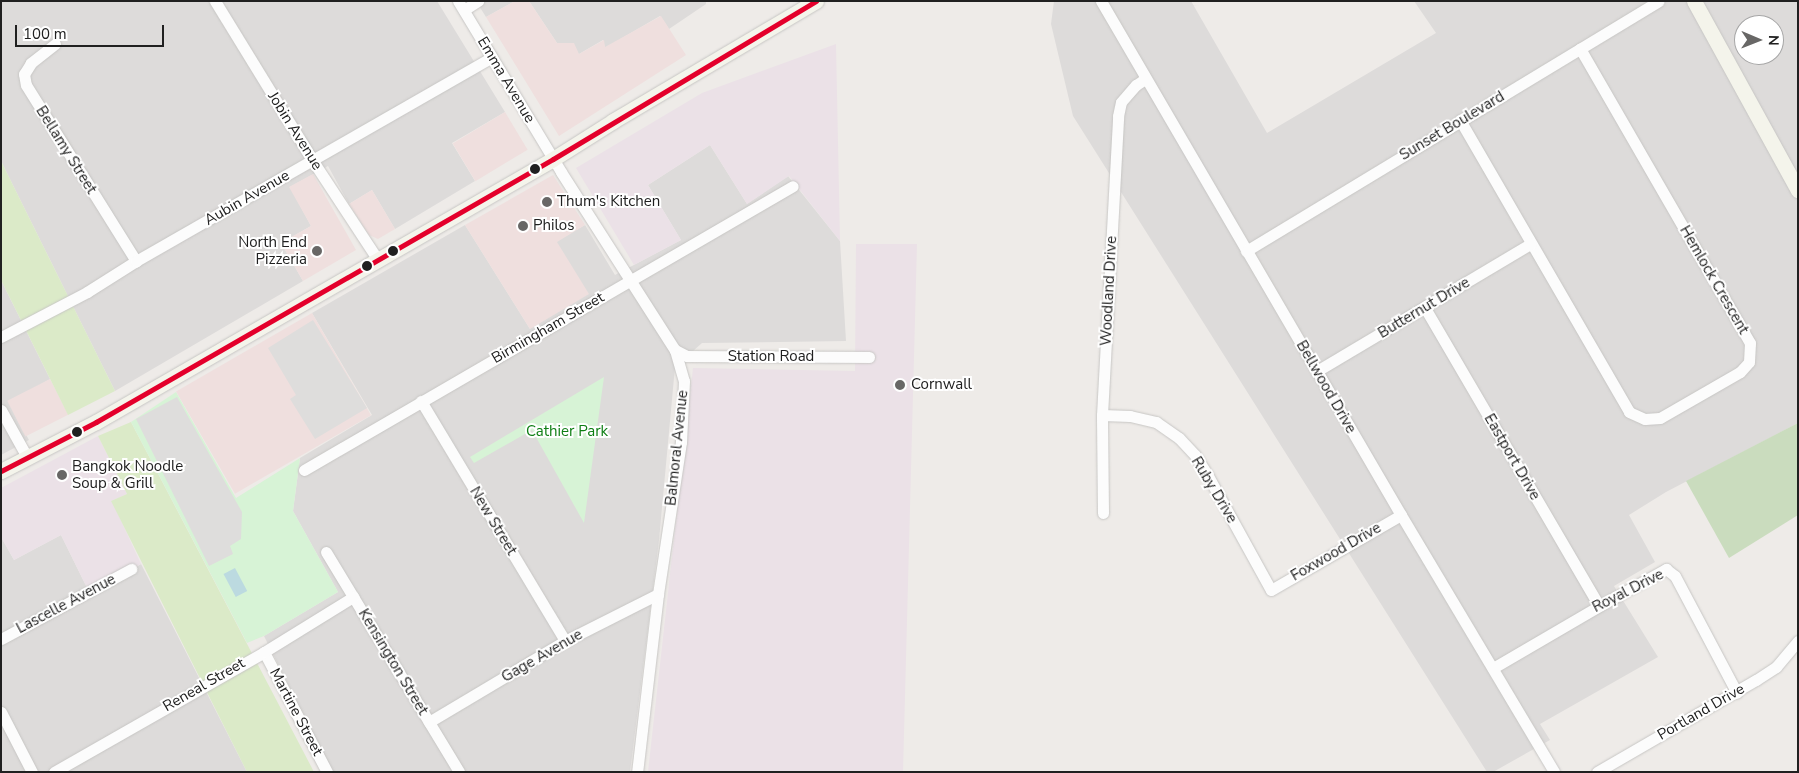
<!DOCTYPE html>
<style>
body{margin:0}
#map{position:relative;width:1799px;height:773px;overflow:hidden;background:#eeebe8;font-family:"Nunito Sans",sans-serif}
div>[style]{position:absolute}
.residential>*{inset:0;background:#dddbda}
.commercial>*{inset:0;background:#efdfde;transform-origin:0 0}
.industrial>*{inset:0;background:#ebe1e7}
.grass>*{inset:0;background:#dbeac8}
.forest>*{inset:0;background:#cadcbe}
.park>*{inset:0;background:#d7f3d6}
.parking>*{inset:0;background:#dedddc}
.water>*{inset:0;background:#bcdae0;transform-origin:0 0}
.roads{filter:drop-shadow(0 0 1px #c7c6c4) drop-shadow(0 0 1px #c7c6c4)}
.street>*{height:11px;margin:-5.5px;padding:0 5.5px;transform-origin:5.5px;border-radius:5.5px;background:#fcfcfc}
.secondary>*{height:15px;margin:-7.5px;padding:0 7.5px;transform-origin:7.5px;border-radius:7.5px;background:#f4f4eb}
.bus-1>*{height:5px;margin:-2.5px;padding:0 2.5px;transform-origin:2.5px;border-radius:2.5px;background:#e4002b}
.dots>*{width:14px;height:14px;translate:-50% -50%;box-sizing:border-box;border:2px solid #fff;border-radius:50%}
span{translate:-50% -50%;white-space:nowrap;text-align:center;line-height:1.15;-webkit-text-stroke:4px #fff;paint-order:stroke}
.street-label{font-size:15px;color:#202020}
.poi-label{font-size:15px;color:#202020}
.left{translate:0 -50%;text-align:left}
.right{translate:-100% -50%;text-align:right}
.park-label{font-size:15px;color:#0e7e14}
.frame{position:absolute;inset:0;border:2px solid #202020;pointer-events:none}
.north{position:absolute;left:1734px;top:15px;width:50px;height:50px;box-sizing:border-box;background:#fff;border:1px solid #a6a6a6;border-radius:50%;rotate:91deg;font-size:14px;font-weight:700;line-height:20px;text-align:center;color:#202020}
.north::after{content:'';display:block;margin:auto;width:18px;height:22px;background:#686766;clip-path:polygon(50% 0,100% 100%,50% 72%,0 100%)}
.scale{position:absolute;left:15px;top:25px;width:149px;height:22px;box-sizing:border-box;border:2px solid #202020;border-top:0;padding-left:6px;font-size:15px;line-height:18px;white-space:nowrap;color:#202020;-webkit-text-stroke:4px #fff;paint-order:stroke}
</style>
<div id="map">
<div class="residential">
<div style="clip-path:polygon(1px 1px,437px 1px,505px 112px,452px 143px,475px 181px,395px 229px,372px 190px,349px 204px,328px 166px,290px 187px,311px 226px,281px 243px,303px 281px,115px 391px,1px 161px)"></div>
<div style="clip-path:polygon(476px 1px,515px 1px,486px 17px)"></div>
<div style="clip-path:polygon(529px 1px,706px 1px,706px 4px,669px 29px,660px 16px,605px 48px,603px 40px,579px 54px,557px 43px)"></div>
<div style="clip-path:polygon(evenodd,1054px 1px,1191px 1px,1267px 133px,1436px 33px,1414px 1px,1798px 1px,1798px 423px,1666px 492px,1629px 515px,1655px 562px,1614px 586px,1658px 657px,1540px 724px,1550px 740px,1493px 772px,1487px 772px,1073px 116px,1051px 24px,1054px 1px,1744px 25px,1774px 25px,1774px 55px,1744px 55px,1744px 25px)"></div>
<div style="clip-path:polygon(710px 145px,747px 204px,788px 176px,840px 241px,846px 341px,702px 343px,675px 367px,659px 540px,630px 772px,332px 772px,264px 636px,338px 592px,293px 511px,300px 458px,372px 415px,312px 313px,465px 225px,530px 329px,557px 241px,585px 225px,615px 275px,681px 240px,648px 185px)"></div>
<div style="clip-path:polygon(1px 280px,50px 379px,9px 403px,29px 440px,1px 455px)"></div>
<div style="clip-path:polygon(61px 535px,90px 594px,141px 564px,247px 772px,1px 772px,1px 537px,14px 560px)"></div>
</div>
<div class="commercial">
<div style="clip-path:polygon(515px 1px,529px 1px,557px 43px,574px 43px,579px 54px,604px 40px,605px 47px,661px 16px,686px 55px,559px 136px,486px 17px)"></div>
<div style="left:505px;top:112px;width:44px;height:61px;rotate:59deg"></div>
<div style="clip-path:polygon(313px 174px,356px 250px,303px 281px,281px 243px,311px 226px,289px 187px)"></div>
<div style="clip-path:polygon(553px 175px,585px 225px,557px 242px,589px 294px,530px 329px,465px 225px)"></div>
<div style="clip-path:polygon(372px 190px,395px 229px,378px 239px,369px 235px,349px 204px)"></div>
<div style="left:312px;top:313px;width:118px;height:157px;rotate:60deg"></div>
<div style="left:50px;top:379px;width:40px;height:48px;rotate:63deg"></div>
</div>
<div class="industrial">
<div style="clip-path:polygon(836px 44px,840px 241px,789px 176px,747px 204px,710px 145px,648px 185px,681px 240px,634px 265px,576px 168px,702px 93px)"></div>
<div style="clip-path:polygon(856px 244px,917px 244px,903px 772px,648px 772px,693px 368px,855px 371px)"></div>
<div style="clip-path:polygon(98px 436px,127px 494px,112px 501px,141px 564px,90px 594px,61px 535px,14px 560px,1px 537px,1px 488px)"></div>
</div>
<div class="grass">
<div style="clip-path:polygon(1px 161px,115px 391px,68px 415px,1px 280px)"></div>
<div style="clip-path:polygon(131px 422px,314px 772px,247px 772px,111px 501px,127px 494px,98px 436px)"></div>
</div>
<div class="forest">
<div style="clip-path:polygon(1798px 423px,1798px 515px,1729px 558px,1686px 481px)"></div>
</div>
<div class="park">
<div style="clip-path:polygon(604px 377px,584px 523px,532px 430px,474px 463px,470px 457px)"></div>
<div style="clip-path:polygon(176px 392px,236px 498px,300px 458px,293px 511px,338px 592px,264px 636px,247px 643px,131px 422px)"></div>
</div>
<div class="parking">
<div style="clip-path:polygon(313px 320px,367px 408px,315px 439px,290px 399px,296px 395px,268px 348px)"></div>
<div style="clip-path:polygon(177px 397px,242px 512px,241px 539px,230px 546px,233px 554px,209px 566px,136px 419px)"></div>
</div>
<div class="water">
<div style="left:235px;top:568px;width:26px;height:13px;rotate:62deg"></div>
</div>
<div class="roads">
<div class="street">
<div style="left:215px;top:1px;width:188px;rotate:58.5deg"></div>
<div style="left:313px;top:161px;width:118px;rotate:56.7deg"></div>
<div style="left:458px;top:1px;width:200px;rotate:58.9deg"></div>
<div style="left:561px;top:172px;width:211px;rotate:57.4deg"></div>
<div style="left:675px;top:350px;width:32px;rotate:74deg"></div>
<div style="left:684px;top:381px;width:61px;rotate:92.8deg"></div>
<div style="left:681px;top:442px;width:154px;rotate:98.6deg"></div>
<div style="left:658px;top:594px;width:179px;rotate:96.7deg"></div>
<div style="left:1101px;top:1px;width:595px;rotate:59.73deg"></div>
<div style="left:1401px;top:515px;width:299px;rotate:59.2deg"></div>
<div style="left:464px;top:10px;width:17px;rotate:-33deg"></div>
<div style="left:55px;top:44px;width:31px;rotate:142deg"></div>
<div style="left:31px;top:63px;width:13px;rotate:122deg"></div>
<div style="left:24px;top:74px;width:11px;rotate:80deg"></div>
<div style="left:26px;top:85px;width:208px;rotate:58deg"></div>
<div style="left:1460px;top:120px;width:337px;rotate:59.9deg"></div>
<div style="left:1629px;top:412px;width:17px;rotate:24deg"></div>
<div style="left:1645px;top:419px;width:15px;rotate:-4deg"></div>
<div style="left:1660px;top:418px;width:92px;rotate:-29.9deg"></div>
<div style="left:1740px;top:372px;width:13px;rotate:-48deg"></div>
<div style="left:1749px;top:362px;width:19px;rotate:-87deg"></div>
<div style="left:1750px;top:343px;width:340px;rotate:-120deg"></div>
<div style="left:1246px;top:251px;width:482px;rotate:-31.2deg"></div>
<div style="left:1425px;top:308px;width:345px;rotate:59.7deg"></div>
<div style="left:1px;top:337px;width:97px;rotate:-27.6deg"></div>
<div style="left:87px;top:292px;width:58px;rotate:-32.3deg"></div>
<div style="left:136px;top:261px;width:410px;rotate:-29.8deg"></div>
<div style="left:675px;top:350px;width:13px;rotate:27deg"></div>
<div style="left:687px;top:356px;width:182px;rotate:0.3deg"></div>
<div style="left:1317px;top:371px;width:248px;rotate:-30.8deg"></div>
<div style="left:421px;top:401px;width:280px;rotate:59deg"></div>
<div style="left:1px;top:410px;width:54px;rotate:61deg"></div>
<div style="left:1102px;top:415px;width:28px;rotate:2deg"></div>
<div style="left:1130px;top:416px;width:27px;rotate:13deg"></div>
<div style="left:1156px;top:422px;width:28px;rotate:35deg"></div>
<div style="left:1179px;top:438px;width:23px;rotate:47deg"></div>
<div style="left:1195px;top:455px;width:25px;rotate:58deg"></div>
<div style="left:1208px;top:476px;width:130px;rotate:61.1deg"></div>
<div style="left:1271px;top:590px;width:150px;rotate:-30deg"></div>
<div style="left:304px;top:470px;width:565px;rotate:-30.15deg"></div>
<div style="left:1103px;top:513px;width:98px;rotate:-90.6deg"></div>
<div style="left:1102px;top:415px;width:299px;rotate:-86.9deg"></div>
<div style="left:1118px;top:116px;width:14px;rotate:-78deg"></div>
<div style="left:1121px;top:102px;width:23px;rotate:-49deg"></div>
<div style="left:1136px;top:85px;width:11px;rotate:-34deg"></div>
<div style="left:326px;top:552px;width:257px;rotate:58.8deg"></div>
<div style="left:1px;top:639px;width:148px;rotate:-28.3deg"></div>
<div style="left:264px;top:652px;width:136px;rotate:62.3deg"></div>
<div style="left:1493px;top:668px;width:123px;rotate:-30.3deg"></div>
<div style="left:1599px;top:606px;width:77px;rotate:-28.9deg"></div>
<div style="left:1666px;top:569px;width:11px;rotate:38deg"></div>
<div style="left:1675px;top:576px;width:132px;rotate:62.1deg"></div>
<div style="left:1px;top:712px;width:68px;rotate:62.7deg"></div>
<div style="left:429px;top:722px;width:158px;rotate:-30.8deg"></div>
<div style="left:565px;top:641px;width:104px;rotate:-26.8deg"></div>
<div style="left:54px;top:772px;width:242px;rotate:-29.7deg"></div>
<div style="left:264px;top:652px;width:105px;rotate:-31.7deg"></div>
<div style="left:1597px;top:772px;width:184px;rotate:-30.1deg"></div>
<div style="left:1756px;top:680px;width:24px;rotate:-33deg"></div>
<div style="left:1776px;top:667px;width:34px;rotate:-50deg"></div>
</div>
<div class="secondary">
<div style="left:1694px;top:1px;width:216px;rotate:61.2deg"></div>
<div style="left:1px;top:471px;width:107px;rotate:-27.3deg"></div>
<div style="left:96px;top:422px;width:527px;rotate:-29.92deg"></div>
<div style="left:553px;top:159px;width:71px;rotate:-32.3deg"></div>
<div style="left:613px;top:121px;width:236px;rotate:-30.6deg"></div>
</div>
</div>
<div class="bus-1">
<div style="left:1px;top:471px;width:107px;rotate:-27.3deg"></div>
<div style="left:96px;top:422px;width:527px;rotate:-29.92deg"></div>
<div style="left:553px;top:159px;width:307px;rotate:-31deg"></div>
</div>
<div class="dots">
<div style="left:535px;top:169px;background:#202020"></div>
<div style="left:547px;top:202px;background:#686766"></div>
<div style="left:523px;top:226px;background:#686766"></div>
<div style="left:317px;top:251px;background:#686766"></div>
<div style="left:393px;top:251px;background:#202020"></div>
<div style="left:367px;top:266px;background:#202020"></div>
<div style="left:900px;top:385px;background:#686766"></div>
<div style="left:77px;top:432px;background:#202020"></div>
<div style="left:62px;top:475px;background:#686766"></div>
</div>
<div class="street-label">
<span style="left:506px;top:80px;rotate:59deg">Emma Avenue</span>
<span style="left:1452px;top:126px;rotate:-31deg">Sunset Boulevard</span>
<span style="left:295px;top:131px;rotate:58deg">Jobin Avenue</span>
<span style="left:66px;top:150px;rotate:58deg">Bellamy Street</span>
<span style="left:247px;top:198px;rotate:-30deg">Aubin Avenue</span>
<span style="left:1714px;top:280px;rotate:60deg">Hemlock Crescent</span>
<span style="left:1109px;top:291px;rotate:-87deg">Woodland Drive</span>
<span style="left:1424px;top:308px;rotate:-31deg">Butternut Drive</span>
<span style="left:548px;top:328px;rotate:-30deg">Birmingham Street</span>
<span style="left:771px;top:357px">Station Road</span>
<span style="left:1326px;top:387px;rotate:60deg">Bellwood Drive</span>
<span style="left:677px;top:448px;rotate:-84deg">Balmoral Avenue</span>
<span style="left:1512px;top:457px;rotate:60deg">Eastport Drive</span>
<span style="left:1214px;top:490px;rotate:59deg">Ruby Drive</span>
<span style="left:493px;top:521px;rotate:59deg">New Street</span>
<span style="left:1336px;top:552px;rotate:-30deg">Foxwood Drive</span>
<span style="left:1628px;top:591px;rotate:-27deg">Royal Drive</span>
<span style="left:66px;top:604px;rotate:-28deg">Lascelle Avenue</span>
<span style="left:542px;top:656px;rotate:-30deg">Gage Avenue</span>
<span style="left:393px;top:662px;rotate:59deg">Kensington Street</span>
<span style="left:204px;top:685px;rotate:-30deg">Reneal Street</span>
<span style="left:296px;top:712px;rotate:62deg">Martine Street</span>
<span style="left:1701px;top:712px;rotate:-30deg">Portland Drive</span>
</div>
<div class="poi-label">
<span class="left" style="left:557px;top:202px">Thum's Kitchen</span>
<span class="left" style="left:533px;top:226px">Philos</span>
<span class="right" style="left:307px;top:251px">North End<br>Pizzeria</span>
<span class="left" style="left:911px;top:385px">Cornwall</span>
<span class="left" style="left:72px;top:475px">Bangkok Noodle<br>Soup &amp; Grill</span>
</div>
<div class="park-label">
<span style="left:567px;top:432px">Cathier Park</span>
</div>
<div class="frame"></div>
<div class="north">N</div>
<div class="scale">100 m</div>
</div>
